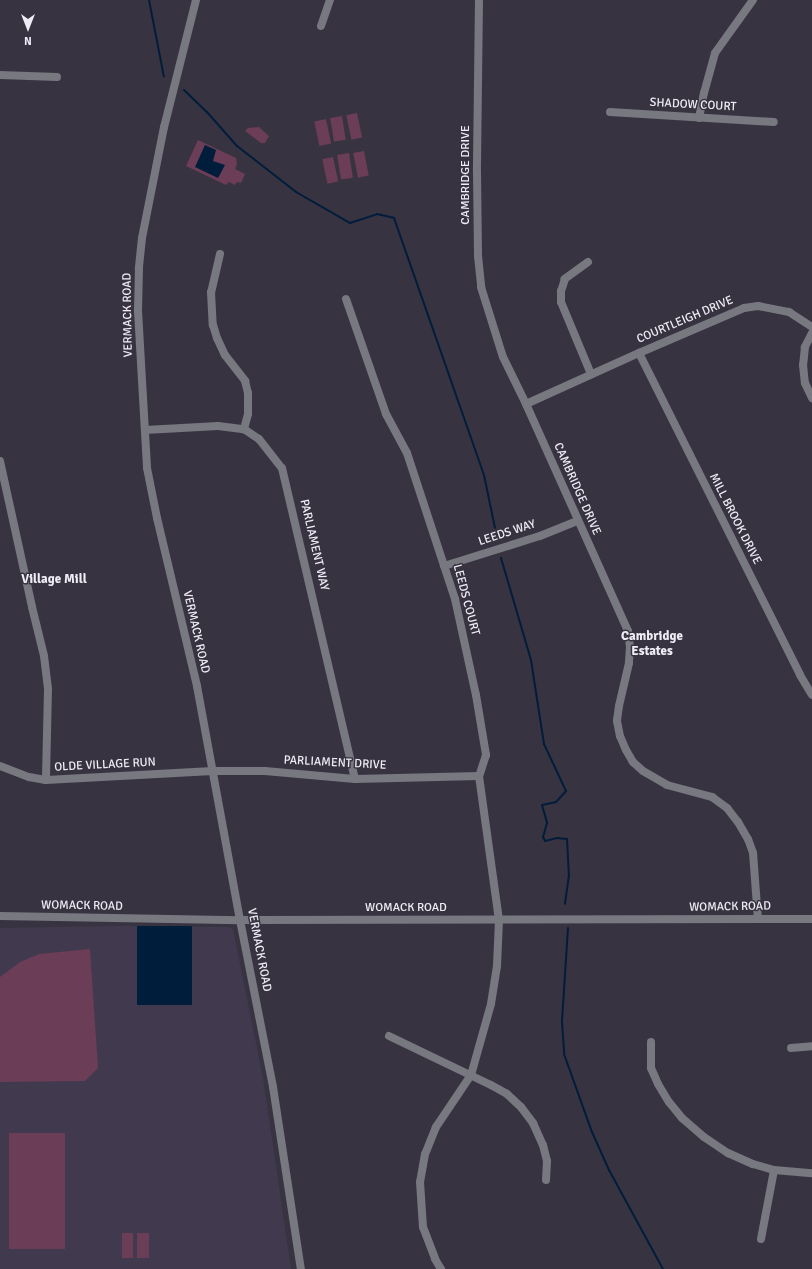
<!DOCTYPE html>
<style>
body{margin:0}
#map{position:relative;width:812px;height:1269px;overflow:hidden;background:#383341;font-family:Signika,sans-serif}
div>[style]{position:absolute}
.built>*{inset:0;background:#413a4e}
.green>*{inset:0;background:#6b3d57;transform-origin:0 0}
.water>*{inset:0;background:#011d3c;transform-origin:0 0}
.stream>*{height:2px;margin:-1px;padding:0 1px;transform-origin:1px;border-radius:1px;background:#011d3c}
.minor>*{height:8px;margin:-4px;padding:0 4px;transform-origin:4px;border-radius:4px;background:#777880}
span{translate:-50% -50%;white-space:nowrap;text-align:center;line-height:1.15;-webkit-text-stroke:3px #383341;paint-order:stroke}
.street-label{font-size:12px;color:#eeecf5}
.neighbourhood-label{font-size:13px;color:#eeecf5;font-weight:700}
.north{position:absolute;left:8px;top:8px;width:40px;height:40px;-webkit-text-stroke:3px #383341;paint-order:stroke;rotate:180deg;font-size:11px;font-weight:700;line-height:16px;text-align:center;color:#eeecf5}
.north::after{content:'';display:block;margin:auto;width:14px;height:18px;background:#eeecf5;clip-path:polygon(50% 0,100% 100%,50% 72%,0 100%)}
</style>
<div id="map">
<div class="built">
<div style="clip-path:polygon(122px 926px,229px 927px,233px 929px,263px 1078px,291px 1269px,0 1269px,0 928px)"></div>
</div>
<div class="green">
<div style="left:357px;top:113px;width:25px;height:11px;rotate:78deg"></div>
<div style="left:342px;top:116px;width:24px;height:12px;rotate:81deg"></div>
<div style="left:326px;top:119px;width:25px;height:12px;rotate:78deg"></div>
<div style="clip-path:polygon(259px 127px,269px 136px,265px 143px,261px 143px,245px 131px,248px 128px)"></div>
<div style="clip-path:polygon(198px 140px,236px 158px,237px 164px,235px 169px,245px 174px,241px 183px,237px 182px,235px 185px,229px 182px,226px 185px,186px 166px)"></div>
<div style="left:364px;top:151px;width:25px;height:11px;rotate:79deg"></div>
<div style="left:349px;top:153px;width:25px;height:12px;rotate:81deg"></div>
<div style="left:333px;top:157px;width:25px;height:11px;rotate:78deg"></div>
<div style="clip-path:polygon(90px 949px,98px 1068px,85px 1081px,0 1082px,0 977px,20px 962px,39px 954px)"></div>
<div style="left:65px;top:1133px;width:116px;height:56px;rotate:90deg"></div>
<div style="left:122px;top:1233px;width:11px;height:25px"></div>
<div style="left:137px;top:1233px;width:12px;height:25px"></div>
</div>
<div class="water">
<div style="clip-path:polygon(205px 145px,216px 150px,213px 161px,225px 165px,218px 178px,195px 167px)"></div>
<div style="left:137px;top:926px;width:55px;height:79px"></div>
</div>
<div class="stream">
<div style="left:149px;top:0;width:78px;rotate:79deg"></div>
<div style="left:184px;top:90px;width:32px;rotate:44deg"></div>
<div style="left:207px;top:112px;width:45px;rotate:48.6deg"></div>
<div style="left:237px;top:146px;width:75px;rotate:37.9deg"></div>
<div style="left:296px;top:192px;width:62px;rotate:29.9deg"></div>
<div style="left:350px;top:223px;width:28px;rotate:-18deg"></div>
<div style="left:377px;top:214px;width:17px;rotate:13deg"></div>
<div style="left:394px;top:218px;width:272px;rotate:70.7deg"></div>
<div style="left:484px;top:475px;width:54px;rotate:78.3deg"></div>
<div style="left:501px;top:558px;width:106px;rotate:73.6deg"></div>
<div style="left:531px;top:660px;width:85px;rotate:81.2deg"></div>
<div style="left:544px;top:744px;width:52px;rotate:64.9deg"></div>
<div style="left:566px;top:791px;width:15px;rotate:132deg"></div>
<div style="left:556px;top:802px;width:14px;rotate:168deg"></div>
<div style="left:542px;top:805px;width:19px;rotate:74deg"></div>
<div style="left:547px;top:823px;width:15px;rotate:106deg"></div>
<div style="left:543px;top:837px;width:4px;rotate:63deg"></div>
<div style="left:545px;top:841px;width:12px;rotate:-14deg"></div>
<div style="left:557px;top:838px;width:10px;rotate:6deg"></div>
<div style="left:567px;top:839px;width:36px;rotate:87deg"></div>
<div style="left:569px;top:875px;width:29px;rotate:98deg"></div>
<div style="left:568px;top:928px;width:94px;rotate:93.7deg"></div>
<div style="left:562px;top:1022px;width:32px;rotate:86deg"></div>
<div style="left:564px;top:1054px;width:83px;rotate:70.3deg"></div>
<div style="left:592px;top:1132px;width:42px;rotate:65.9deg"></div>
<div style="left:609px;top:1170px;width:113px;rotate:61.4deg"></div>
</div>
<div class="minor">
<div style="left:196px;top:0;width:131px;rotate:104.1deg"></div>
<div style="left:164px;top:127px;width:113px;rotate:101.2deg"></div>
<div style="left:142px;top:238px;width:31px;rotate:96deg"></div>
<div style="left:139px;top:269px;width:42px;rotate:91.4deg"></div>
<div style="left:138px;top:311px;width:157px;rotate:86.7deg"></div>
<div style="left:147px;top:468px;width:51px;rotate:78.7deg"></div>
<div style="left:157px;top:518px;width:173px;rotate:76.6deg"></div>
<div style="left:197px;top:686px;width:238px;rotate:79.6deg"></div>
<div style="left:240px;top:920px;width:170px;rotate:78.8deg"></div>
<div style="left:273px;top:1087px;width:184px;rotate:81.3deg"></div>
<div style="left:479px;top:0;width:172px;rotate:90.7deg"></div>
<div style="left:477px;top:172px;width:84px;rotate:89.3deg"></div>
<div style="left:478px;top:256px;width:31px;rotate:84deg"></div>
<div style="left:481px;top:287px;width:73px;rotate:72.6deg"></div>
<div style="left:503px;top:357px;width:52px;rotate:63.9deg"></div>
<div style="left:526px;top:404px;width:249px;rotate:65.8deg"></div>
<div style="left:628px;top:631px;width:16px;rotate:83deg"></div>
<div style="left:630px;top:647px;width:16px;rotate:94deg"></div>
<div style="left:629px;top:663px;width:44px;rotate:103.1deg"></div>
<div style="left:619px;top:706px;width:15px;rotate:98deg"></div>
<div style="left:617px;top:721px;width:15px;rotate:79deg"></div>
<div style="left:620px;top:736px;width:15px;rotate:67deg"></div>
<div style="left:626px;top:750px;width:14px;rotate:60deg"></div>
<div style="left:633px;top:762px;width:13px;rotate:42deg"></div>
<div style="left:643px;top:771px;width:28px;rotate:30deg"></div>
<div style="left:667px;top:785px;width:47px;rotate:14.9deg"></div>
<div style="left:712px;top:797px;width:19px;rotate:36deg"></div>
<div style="left:727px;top:808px;width:18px;rotate:52deg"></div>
<div style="left:738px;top:822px;width:20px;rotate:60deg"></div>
<div style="left:748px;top:839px;width:15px;rotate:70deg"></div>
<div style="left:753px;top:853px;width:66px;rotate:85.7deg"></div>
<div style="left:321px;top:26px;width:28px;rotate:-71deg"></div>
<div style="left:0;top:75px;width:57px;rotate:2deg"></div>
<div style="left:610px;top:112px;width:164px;rotate:3.5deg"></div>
<div style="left:699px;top:118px;width:25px;rotate:-79deg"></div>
<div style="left:704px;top:93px;width:41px;rotate:-74.6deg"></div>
<div style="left:715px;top:53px;width:65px;rotate:-54.4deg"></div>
<div style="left:220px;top:254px;width:39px;rotate:103deg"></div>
<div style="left:211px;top:292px;width:33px;rotate:87deg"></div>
<div style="left:213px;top:325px;width:14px;rotate:73deg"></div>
<div style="left:217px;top:338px;width:19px;rotate:65deg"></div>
<div style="left:225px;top:355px;width:33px;rotate:52deg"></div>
<div style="left:245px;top:381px;width:12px;rotate:76deg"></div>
<div style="left:248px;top:393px;width:21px;rotate:90deg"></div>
<div style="left:248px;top:414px;width:16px;rotate:105deg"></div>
<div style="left:588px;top:262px;width:29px;rotate:144deg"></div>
<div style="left:565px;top:279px;width:13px;rotate:108deg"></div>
<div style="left:561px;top:291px;width:11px;rotate:90deg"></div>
<div style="left:561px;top:302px;width:78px;rotate:67.4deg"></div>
<div style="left:346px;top:299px;width:122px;rotate:70.8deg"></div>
<div style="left:386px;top:414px;width:44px;rotate:61.7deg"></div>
<div style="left:407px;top:453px;width:154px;rotate:71.8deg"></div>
<div style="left:455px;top:599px;width:98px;rotate:77.7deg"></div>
<div style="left:476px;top:695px;width:61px;rotate:80.5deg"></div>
<div style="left:486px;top:755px;width:22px;rotate:108deg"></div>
<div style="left:479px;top:776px;width:145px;rotate:82.1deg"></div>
<div style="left:499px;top:920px;width:46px;rotate:92.5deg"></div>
<div style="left:497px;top:966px;width:38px;rotate:99deg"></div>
<div style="left:491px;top:1004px;width:74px;rotate:105.7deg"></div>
<div style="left:471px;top:1075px;width:63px;rotate:123.9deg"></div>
<div style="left:436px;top:1127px;width:29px;rotate:112deg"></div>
<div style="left:425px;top:1154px;width:28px;rotate:100deg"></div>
<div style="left:420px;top:1182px;width:45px;rotate:86.2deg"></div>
<div style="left:423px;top:1227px;width:34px;rotate:69deg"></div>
<div style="left:435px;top:1259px;width:12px;rotate:59deg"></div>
<div style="left:812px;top:333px;width:16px;rotate:117deg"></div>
<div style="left:805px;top:347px;width:18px;rotate:96deg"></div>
<div style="left:803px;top:365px;width:18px;rotate:84deg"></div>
<div style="left:805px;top:383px;width:17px;rotate:65deg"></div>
<div style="left:639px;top:353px;width:360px;rotate:63.4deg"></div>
<div style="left:800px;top:675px;width:23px;rotate:59deg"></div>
<div style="left:526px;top:404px;width:124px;rotate:-24.3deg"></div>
<div style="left:639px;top:353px;width:114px;rotate:-23.2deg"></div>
<div style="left:744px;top:308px;width:14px;rotate:-8deg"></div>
<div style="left:758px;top:306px;width:32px;rotate:11deg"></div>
<div style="left:789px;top:312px;width:27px;rotate:33deg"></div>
<div style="left:145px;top:430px;width:73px;rotate:-3.1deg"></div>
<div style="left:218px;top:426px;width:26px;rotate:7deg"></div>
<div style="left:244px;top:429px;width:18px;rotate:34deg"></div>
<div style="left:259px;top:439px;width:37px;rotate:52deg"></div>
<div style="left:282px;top:468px;width:319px;rotate:76.8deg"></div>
<div style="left:0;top:461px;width:149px;rotate:77.6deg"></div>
<div style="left:32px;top:607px;width:50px;rotate:76.2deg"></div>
<div style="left:44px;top:656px;width:33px;rotate:83deg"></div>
<div style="left:48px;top:689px;width:91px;rotate:91.3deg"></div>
<div style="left:444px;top:566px;width:101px;rotate:-17.4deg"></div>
<div style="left:540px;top:536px;width:40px;rotate:-22deg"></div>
<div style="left:0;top:766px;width:31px;rotate:21deg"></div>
<div style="left:29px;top:777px;width:17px;rotate:10deg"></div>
<div style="left:46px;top:780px;width:167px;rotate:-3.1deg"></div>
<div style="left:213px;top:771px;width:52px"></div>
<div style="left:265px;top:771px;width:90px;rotate:5.1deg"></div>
<div style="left:355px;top:779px;width:124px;rotate:-1.4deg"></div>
<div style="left:0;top:916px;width:240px;rotate:1deg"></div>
<div style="left:240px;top:920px;width:572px;rotate:-0.1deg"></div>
<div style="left:389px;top:1036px;width:113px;rotate:25.7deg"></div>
<div style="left:491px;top:1085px;width:18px;rotate:29deg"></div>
<div style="left:507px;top:1094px;width:19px;rotate:43deg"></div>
<div style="left:521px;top:1107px;width:20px;rotate:53deg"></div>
<div style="left:533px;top:1123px;width:24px;rotate:66deg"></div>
<div style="left:543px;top:1145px;width:16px;rotate:76deg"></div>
<div style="left:547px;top:1161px;width:19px;rotate:93deg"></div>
<div style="left:651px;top:1042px;width:26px;rotate:90deg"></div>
<div style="left:651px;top:1068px;width:17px;rotate:66deg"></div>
<div style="left:658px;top:1084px;width:21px;rotate:59deg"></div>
<div style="left:669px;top:1102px;width:21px;rotate:51deg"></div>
<div style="left:682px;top:1118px;width:29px;rotate:41deg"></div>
<div style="left:704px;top:1137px;width:29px;rotate:34deg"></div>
<div style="left:728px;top:1153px;width:27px;rotate:24deg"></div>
<div style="left:753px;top:1164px;width:22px;rotate:16deg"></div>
<div style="left:774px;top:1170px;width:38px;rotate:5deg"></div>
<div style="left:791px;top:1048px;width:21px;rotate:-5deg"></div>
<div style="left:761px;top:1239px;width:70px;rotate:-79.3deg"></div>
</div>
<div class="street-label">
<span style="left:693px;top:105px;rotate:3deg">SHADOW COURT</span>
<span style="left:466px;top:175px;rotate:-90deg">CAMBRIDGE DRIVE</span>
<span style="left:128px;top:315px;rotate:-91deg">VERMACK ROAD</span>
<span style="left:685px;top:320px;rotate:-23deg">COURTLEIGH DRIVE</span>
<span style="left:577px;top:489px;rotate:66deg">CAMBRIDGE DRIVE</span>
<span style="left:735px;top:519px;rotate:63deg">MILL BROOK DRIVE</span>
<span style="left:507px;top:533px;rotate:-18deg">LEEDS WAY</span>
<span style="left:314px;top:545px;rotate:77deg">PARLIAMENT WAY</span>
<span style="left:466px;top:600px;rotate:75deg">LEEDS COURT</span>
<span style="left:196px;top:632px;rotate:77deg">VERMACK ROAD</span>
<span style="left:335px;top:763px;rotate:3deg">PARLIAMENT DRIVE</span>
<span style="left:105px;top:765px;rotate:-3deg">OLDE VILLAGE RUN</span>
<span style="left:82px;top:906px;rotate:1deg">WOMACK ROAD</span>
<span style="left:730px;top:907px;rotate:-1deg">WOMACK ROAD</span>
<span style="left:406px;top:908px">WOMACK ROAD</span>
<span style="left:259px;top:950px;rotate:79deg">VERMACK ROAD</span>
</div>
<div class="neighbourhood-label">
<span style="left:54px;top:579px">Village Mill</span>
<span style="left:652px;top:644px">Cambridge<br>Estates</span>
</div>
<div class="north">N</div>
</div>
